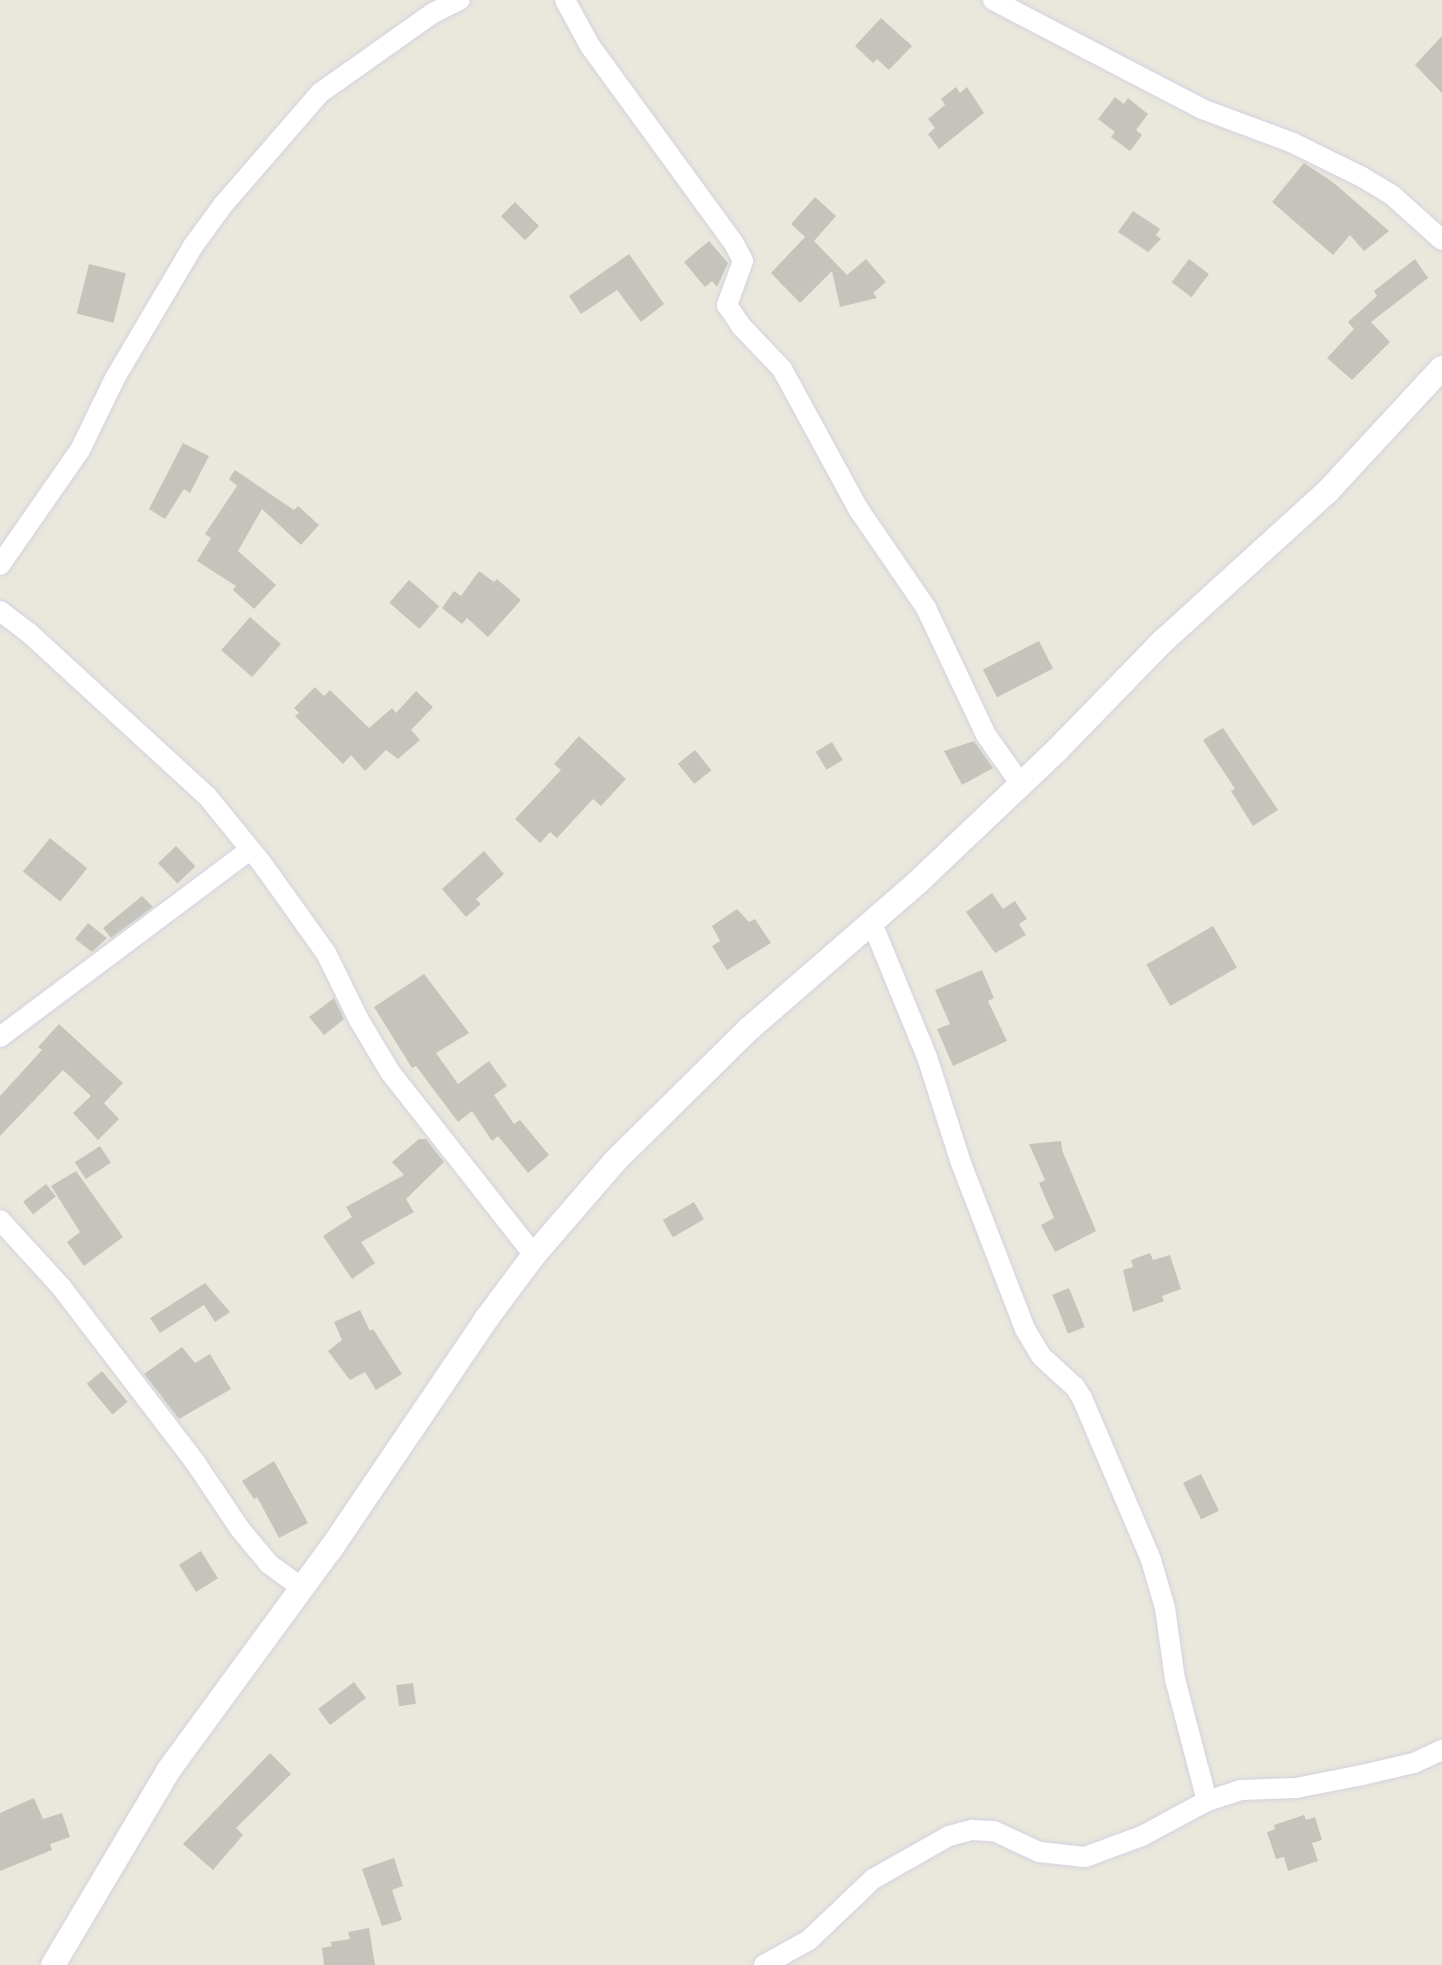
<!DOCTYPE html>
<style>
body{margin:0}
#map{position:relative;width:1442px;height:1965px;overflow:hidden;background:#eae8dc;font-family:Inter,sans-serif}
div>[style]{position:absolute}
.building>*{inset:0;background:#c5c4bc;transform-origin:0 0}
.roads{filter:drop-shadow(0 0 2px #d3d2e0) drop-shadow(0 0 2px #d3d2e0)}
.minor>*{height:20px;margin:-10px;padding:0 10px;transform-origin:10px;border-radius:10px;background:#fff}
.tertiary>*{height:24px;margin:-12px;padding:0 12px;transform-origin:12px;border-radius:12px;background:#fff}
span{translate:-50% -50%;white-space:nowrap;text-align:center;line-height:1.15;-webkit-text-stroke:8px #fff;paint-order:stroke}
</style>
<div id="map">
<div class="building">
<div style="clip-path:polygon(881px 18px,912px 46px,889px 70px,877px 59px,873px 63px,855px 46px)"></div>
<div style="clip-path:polygon(1442px 36px,1442px 93px,1415px 65px)"></div>
<div style="clip-path:polygon(956px 87px,960px 93px,967px 87px,984px 113px,939px 149px,928px 134px,935px 128px,928px 119px,945px 105px,941px 99px)"></div>
<div style="clip-path:polygon(1115px 97px,1124px 104px,1128px 98px,1148px 114px,1136px 130px,1142px 135px,1130px 151px,1111px 137px,1115px 132px,1098px 119px)"></div>
<div style="clip-path:polygon(1304px 163px,1334px 183px,1389px 231px,1364px 251px,1350px 235px,1333px 255px,1272px 202px)"></div>
<div style="clip-path:polygon(815px 197px,836px 216px,814px 241px,847px 275px,866px 259px,886px 282px,873px 293px,877px 298px,840px 307px,832px 271px,800px 303px,771px 273px,805px 237px,791px 224px)"></div>
<div style="left:515px;top:202px;width:34px;height:20px;rotate:45deg"></div>
<div style="clip-path:polygon(1133px 211px,1160px 229px,1156px 235px,1161px 239px,1148px 252px,1118px 232px)"></div>
<div style="clip-path:polygon(709px 241px,728px 263px,717px 287px,712px 281px,705px 287px,684px 262px)"></div>
<div style="clip-path:polygon(629px 254px,664px 304px,641px 322px,617px 290px,581px 314px,569px 296px)"></div>
<div style="left:1189px;top:259px;width:25px;height:29px;rotate:37deg"></div>
<div style="clip-path:polygon(1415px 259px,1428px 278px,1371px 322px,1390px 342px,1352px 380px,1327px 358px,1354px 329px,1348px 322px,1377px 296px,1374px 291px)"></div>
<div style="left:89px;top:264px;width:38px;height:51px;rotate:14deg"></div>
<div style="clip-path:polygon(183px 443px,209px 456px,190px 493px,184px 489px,165px 519px,149px 509px)"></div>
<div style="clip-path:polygon(235px 470px,294px 510px,298px 506px,319px 525px,301px 545px,262px 509px,238px 551px,276px 585px,254px 609px,233px 590px,236px 586px,197px 561px,211px 538px,205px 534px,237px 486px,229px 479px)"></div>
<div style="clip-path:polygon(479px 571px,494px 582px,497px 579px,521px 600px,488px 637px,467px 618px,462px 624px,442px 608px,454px 591px,461px 596px)"></div>
<div style="left:409px;top:580px;width:40px;height:30px;rotate:41deg"></div>
<div style="left:250px;top:617px;width:41px;height:44px;rotate:41deg"></div>
<div style="left:1039px;top:641px;width:31px;height:63px;rotate:63deg"></div>
<div style="clip-path:polygon(315px 687px,324px 696px,330px 690px,369px 728px,392px 708px,396px 713px,416px 691px,433px 707px,411px 730px,420px 740px,398px 759px,386px 750px,365px 771px,351px 755px,343px 764px,295px 716px,299px 713px,294px 708px)"></div>
<div style="clip-path:polygon(1223px 728px,1278px 810px,1253px 826px,1231px 791px,1235px 789px,1203px 740px)"></div>
<div style="clip-path:polygon(579px 736px,626px 779px,601px 806px,593px 799px,557px 838px,550px 832px,540px 843px,515px 819px,561px 770px,554px 764px)"></div>
<div style="clip-path:polygon(974px 741px,993px 768px,962px 785px,944px 751px)"></div>
<div style="left:832px;top:742px;width:21px;height:19px;rotate:59deg"></div>
<div style="left:695px;top:750px;width:26px;height:22px;rotate:51deg"></div>
<div style="left:50px;top:838px;width:48px;height:43px;rotate:39deg"></div>
<div style="left:176px;top:846px;width:28px;height:25px;rotate:46deg"></div>
<div style="clip-path:polygon(484px 851px,504px 874px,476px 899px,481px 904px,466px 917px,442px 889px)"></div>
<div style="clip-path:polygon(992px 893px,1003px 909px,1015px 901px,1027px 919px,1019px 924px,1026px 935px,995px 953px,966px 912px)"></div>
<div style="clip-path:polygon(142px 896px,153px 907px,111px 938px,103px 928px)"></div>
<div style="clip-path:polygon(737px 909px,749px 922px,755px 919px,771px 943px,727px 970px,712px 946px,720px 941px,712px 926px)"></div>
<div style="clip-path:polygon(88px 923px,107px 938px,92px 952px,75px 939px)"></div>
<div style="left:1213px;top:926px;width:48px;height:77px;rotate:60deg"></div>
<div style="clip-path:polygon(982px 970px,994px 998px,988px 1001px,1007px 1041px,953px 1066px,937px 1029px,950px 1024px,935px 990px)"></div>
<div style="clip-path:polygon(424px 974px,469px 1033px,436px 1053px,458px 1084px,489px 1061px,507px 1086px,494px 1095px,514px 1124px,520px 1120px,549px 1155px,528px 1173px,498px 1136px,492px 1141px,472px 1111px,458px 1122px,416px 1066px,412px 1068px,374px 1007px)"></div>
<div style="clip-path:polygon(334px 998px,344px 1019px,324px 1035px,309px 1017px)"></div>
<div style="clip-path:polygon(59px 1024px,123px 1083px,104px 1103px,119px 1119px,98px 1140px,73px 1113px,91px 1096px,63px 1070px,0 1136px,0 1096px,42px 1050px,38px 1047px)"></div>
<div style="clip-path:polygon(419px 1139px,426px 1139px,444px 1162px,406px 1199px,414px 1212px,361px 1242px,375px 1263px,352px 1279px,323px 1236px,352px 1217px,346px 1207px,404px 1175px,392px 1162px)"></div>
<div style="clip-path:polygon(1061px 1141px,1062px 1150px,1096px 1231px,1055px 1252px,1041px 1225px,1054px 1218px,1039px 1183px,1045px 1180px,1029px 1144px)"></div>
<div style="left:100px;top:1146px;width:20px;height:30px;rotate:57deg"></div>
<div style="clip-path:polygon(76px 1171px,123px 1237px,84px 1266px,67px 1242px,80px 1232px,51px 1186px)"></div>
<div style="left:46px;top:1184px;width:16px;height:29px;rotate:52deg"></div>
<div style="left:694px;top:1202px;width:20px;height:36px;rotate:60deg"></div>
<div style="clip-path:polygon(1150px 1253px,1153px 1260px,1170px 1255px,1181px 1289px,1162px 1296px,1164px 1301px,1133px 1312px,1123px 1270px,1133px 1267px,1131px 1260px)"></div>
<div style="clip-path:polygon(205px 1283px,230px 1312px,215px 1322px,204px 1305px,160px 1333px,150px 1318px)"></div>
<div style="left:1069px;top:1288px;width:42px;height:18px;rotate:68deg"></div>
<div style="clip-path:polygon(360px 1310px,370px 1331px,373px 1329px,402px 1374px,376px 1390px,365px 1372px,350px 1380px,328px 1351px,342px 1340px,334px 1322px)"></div>
<div style="clip-path:polygon(182px 1347px,195px 1363px,210px 1354px,231px 1389px,179px 1419px,144px 1374px)"></div>
<div style="left:102px;top:1371px;width:40px;height:20px;rotate:50deg"></div>
<div style="clip-path:polygon(274px 1461px,308px 1523px,279px 1538px,257px 1497px,254px 1499px,242px 1481px)"></div>
<div style="left:1201px;top:1474px;width:41px;height:20px;rotate:64deg"></div>
<div style="left:201px;top:1551px;width:32px;height:26px;rotate:58deg"></div>
<div style="left:354px;top:1682px;width:20px;height:45px;rotate:53deg"></div>
<div style="left:413px;top:1683px;width:21px;height:17px;rotate:82deg"></div>
<div style="clip-path:polygon(270px 1753px,291px 1774px,236px 1828px,243px 1835px,213px 1870px,183px 1844px)"></div>
<div style="clip-path:polygon(34px 1798px,43px 1819px,62px 1813px,70px 1837px,50px 1844px,52px 1850px,0 1871px,0 1813px)"></div>
<div style="clip-path:polygon(1304px 1815px,1306px 1820px,1315px 1817px,1322px 1840px,1312px 1843px,1318px 1861px,1288px 1871px,1284px 1857px,1276px 1859px,1267px 1832px,1275px 1829px,1274px 1825px)"></div>
<div style="clip-path:polygon(394px 1858px,403px 1886px,392px 1890px,402px 1920px,382px 1926px,362px 1869px)"></div>
<div style="clip-path:polygon(369px 1928px,375px 1965px,324px 1965px,322px 1948px,332px 1946px,331px 1942px,350px 1939px,348px 1932px)"></div>
</div>
<div class="roads">
<div class="minor">
<div style="left:565px;top:0;width:52px;rotate:61.5deg"></div>
<div style="left:590px;top:46px;width:243px;rotate:53.9deg"></div>
<div style="left:733px;top:242px;width:21px;rotate:62deg"></div>
<div style="left:743px;top:261px;width:47px;rotate:110deg"></div>
<div style="left:727px;top:305px;width:25px;rotate:56deg"></div>
<div style="left:741px;top:326px;width:59px;rotate:46.4deg"></div>
<div style="left:782px;top:369px;width:161px;rotate:61.4deg"></div>
<div style="left:859px;top:510px;width:119px;rotate:55.6deg"></div>
<div style="left:926px;top:608px;width:140px;rotate:64.7deg"></div>
<div style="left:986px;top:735px;width:59px;rotate:54.7deg"></div>
<div style="left:993px;top:0;width:236px;rotate:27.5deg"></div>
<div style="left:1202px;top:109px;width:97px;rotate:20.5deg"></div>
<div style="left:1293px;top:143px;width:77px;rotate:26.2deg"></div>
<div style="left:1362px;top:177px;width:35px;rotate:31deg"></div>
<div style="left:1392px;top:195px;width:67px;rotate:42deg"></div>
<div style="left:0;top:565px;width:140px;rotate:-55.2deg"></div>
<div style="left:80px;top:450px;width:80px;rotate:-64.1deg"></div>
<div style="left:115px;top:378px;width:153px;rotate:-59.4deg"></div>
<div style="left:193px;top:246px;width:51px;rotate:-53.8deg"></div>
<div style="left:223px;top:205px;width:148px;rotate:-49.1deg"></div>
<div style="left:320px;top:93px;width:138px;rotate:-35.3deg"></div>
<div style="left:433px;top:13px;width:30px;rotate:-26deg"></div>
<div style="left:0;top:611px;width:36px;rotate:37deg"></div>
<div style="left:29px;top:633px;width:241px;rotate:42.5deg"></div>
<div style="left:207px;top:796px;width:89px;rotate:50.9deg"></div>
<div style="left:263px;top:865px;width:108px;rotate:54.4deg"></div>
<div style="left:326px;top:953px;width:75px;rotate:63.8deg"></div>
<div style="left:359px;top:1020px;width:61px;rotate:59.2deg"></div>
<div style="left:390px;top:1072px;width:233px;rotate:51.8deg"></div>
<div style="left:872px;top:923px;width:145px;rotate:67.7deg"></div>
<div style="left:927px;top:1057px;width:111px;rotate:72.2deg"></div>
<div style="left:961px;top:1163px;width:178px;rotate:68.9deg"></div>
<div style="left:1025px;top:1329px;width:31px;rotate:59deg"></div>
<div style="left:1041px;top:1356px;width:46px;rotate:42.4deg"></div>
<div style="left:1075px;top:1387px;width:13px;rotate:58deg"></div>
<div style="left:1082px;top:1398px;width:176px;rotate:66.9deg"></div>
<div style="left:1151px;top:1560px;width:50px;rotate:73.7deg"></div>
<div style="left:1165px;top:1608px;width:72px;rotate:82deg"></div>
<div style="left:1175px;top:1679px;width:126px;rotate:75.3deg"></div>
<div style="left:0;top:1037px;width:312px;rotate:-36.8deg"></div>
<div style="left:0;top:1220px;width:92px;rotate:47.6deg"></div>
<div style="left:62px;top:1288px;width:219px;rotate:52.6deg"></div>
<div style="left:195px;top:1462px;width:81px;rotate:56.1deg"></div>
<div style="left:240px;top:1529px;width:45px;rotate:50.4deg"></div>
<div style="left:269px;top:1564px;width:39px;rotate:36deg"></div>
<div style="left:764px;top:1965px;width:51px;rotate:-29.1deg"></div>
<div style="left:809px;top:1940px;width:88px;rotate:-43.6deg"></div>
<div style="left:873px;top:1879px;width:87px;rotate:-29.5deg"></div>
<div style="left:949px;top:1836px;width:24px;rotate:-15deg"></div>
<div style="left:972px;top:1830px;width:22px;rotate:3deg"></div>
<div style="left:994px;top:1831px;width:50px;rotate:25deg"></div>
<div style="left:1039px;top:1852px;width:46px;rotate:6.2deg"></div>
<div style="left:1085px;top:1857px;width:61px;rotate:-20.2deg"></div>
<div style="left:1142px;top:1836px;width:74px;rotate:-28.3deg"></div>
<div style="left:1207px;top:1801px;width:36px;rotate:-18deg"></div>
<div style="left:1241px;top:1790px;width:55px;rotate:-2.1deg"></div>
<div style="left:1296px;top:1788px;width:67px;rotate:-11.1deg"></div>
<div style="left:1362px;top:1775px;width:53px;rotate:-13deg"></div>
<div style="left:1414px;top:1763px;width:31px;rotate:-25deg"></div>
</div>
<div class="tertiary">
<div style="left:53px;top:1965px;width:226px;rotate:-59.3deg"></div>
<div style="left:168px;top:1771px;width:274px;rotate:-53.8deg"></div>
<div style="left:330px;top:1550px;width:280px;rotate:-55.9deg"></div>
<div style="left:487px;top:1318px;width:79px;rotate:-53.3deg"></div>
<div style="left:534px;top:1255px;width:124px;rotate:-49.2deg"></div>
<div style="left:615px;top:1161px;width:188px;rotate:-44.6deg"></div>
<div style="left:749px;top:1029px;width:225px;rotate:-41deg"></div>
<div style="left:919px;top:881px;width:190px;rotate:-43.5deg"></div>
<div style="left:1057px;top:750px;width:151px;rotate:-45.8deg"></div>
<div style="left:1162px;top:642px;width:223px;rotate:-42.3deg"></div>
<div style="left:1327px;top:492px;width:169px;rotate:-47.2deg"></div>
</div>
</div>
</div>
